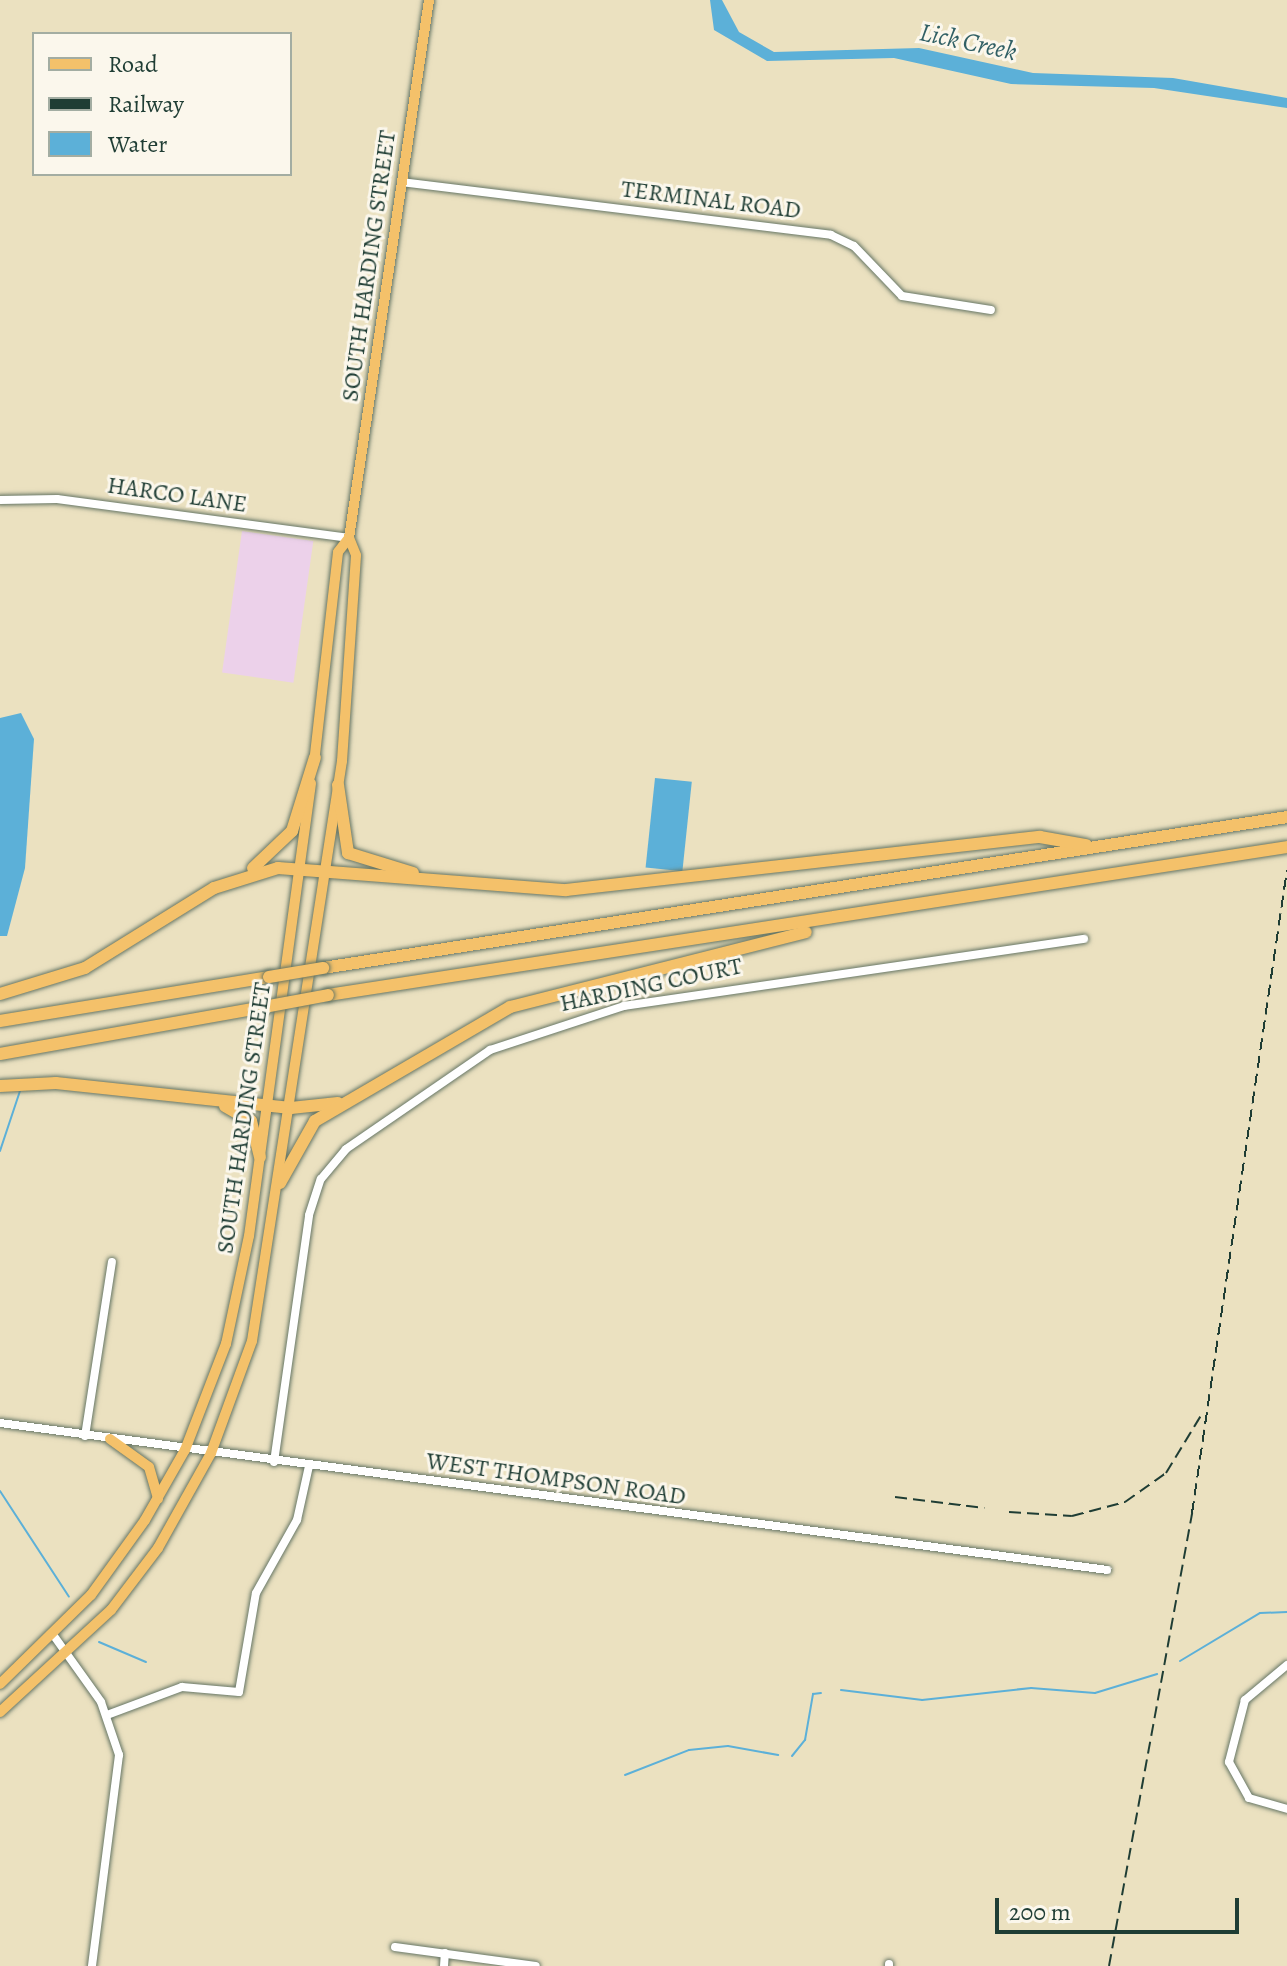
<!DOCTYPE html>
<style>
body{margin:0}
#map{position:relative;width:1287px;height:1966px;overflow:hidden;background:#ebe1c0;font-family:Alegreya,serif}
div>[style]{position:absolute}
.built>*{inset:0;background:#ecd1ea;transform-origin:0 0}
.water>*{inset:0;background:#5cb0d8;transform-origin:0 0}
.stream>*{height:2px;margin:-1px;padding:0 1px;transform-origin:1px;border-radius:1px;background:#5cb0d8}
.roads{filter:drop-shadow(0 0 2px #667665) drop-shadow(0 0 2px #667665)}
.minor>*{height:8px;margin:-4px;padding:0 4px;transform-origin:4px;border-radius:4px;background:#fff}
.major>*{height:10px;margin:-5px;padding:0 5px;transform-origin:5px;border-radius:5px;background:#f4c16a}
.highway>*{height:12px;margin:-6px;padding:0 6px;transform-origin:6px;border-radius:6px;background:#f4c16a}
.rail>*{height:2px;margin-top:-1px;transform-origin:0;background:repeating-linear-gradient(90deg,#1f3d34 0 12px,transparent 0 18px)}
.bridges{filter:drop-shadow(0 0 2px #667665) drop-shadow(0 0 2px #667665)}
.highway-bridge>*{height:12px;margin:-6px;padding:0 6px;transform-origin:6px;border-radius:6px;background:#f4c16a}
span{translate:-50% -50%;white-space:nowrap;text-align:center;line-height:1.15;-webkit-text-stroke:6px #fbf7ec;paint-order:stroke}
.street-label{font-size:24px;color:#1f3d34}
.water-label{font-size:26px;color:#316065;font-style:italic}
.legend{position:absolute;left:32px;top:32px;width:260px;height:144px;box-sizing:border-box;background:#fbf7ec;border:2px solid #a3ada2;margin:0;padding:10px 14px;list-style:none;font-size:24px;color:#1f3d34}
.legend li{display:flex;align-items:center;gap:16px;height:40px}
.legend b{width:40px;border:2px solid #a3ada2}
.scale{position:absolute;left:995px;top:1898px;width:244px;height:36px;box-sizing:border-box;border:4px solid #1f3d34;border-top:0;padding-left:10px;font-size:24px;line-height:28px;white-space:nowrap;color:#1f3d34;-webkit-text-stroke:6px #fbf7ec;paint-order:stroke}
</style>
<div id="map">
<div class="built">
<div style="left:242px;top:531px;width:72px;height:143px;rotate:8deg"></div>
</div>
<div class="water">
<div style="clip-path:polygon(710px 0,722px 0,739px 32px,774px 52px,919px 48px,1033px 73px,1173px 78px,1287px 98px,1287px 108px,1154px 88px,1011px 84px,894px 58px,767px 61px,714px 30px)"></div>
<div style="clip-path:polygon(21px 713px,34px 739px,25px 868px,7px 936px,0 936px,0 718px)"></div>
<div style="left:655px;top:778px;width:37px;height:90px;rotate:6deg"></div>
</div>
<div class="stream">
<div style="left:0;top:1151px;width:63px;rotate:-71.6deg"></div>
<div style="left:0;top:1491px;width:126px;rotate:56.9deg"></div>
<div style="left:99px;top:1642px;width:51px;rotate:23.1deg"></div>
<div style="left:1180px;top:1661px;width:93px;rotate:-31deg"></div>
<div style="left:1260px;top:1613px;width:27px;rotate:-2deg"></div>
<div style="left:841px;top:1690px;width:82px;rotate:7deg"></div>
<div style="left:922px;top:1700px;width:110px;rotate:-6.3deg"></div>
<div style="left:1031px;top:1688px;width:64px;rotate:4.5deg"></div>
<div style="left:1095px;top:1693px;width:65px;rotate:-17deg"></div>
<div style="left:792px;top:1756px;width:21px;rotate:-51deg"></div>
<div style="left:805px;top:1740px;width:47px;rotate:-80.1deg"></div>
<div style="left:813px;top:1694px;width:8px;rotate:-7deg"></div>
<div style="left:625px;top:1775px;width:69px;rotate:-21.3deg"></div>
<div style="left:689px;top:1750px;width:39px;rotate:-6deg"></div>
<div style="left:728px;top:1746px;width:51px;rotate:10.2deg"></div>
</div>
<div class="roads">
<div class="minor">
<div style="left:401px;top:182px;width:433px;rotate:7deg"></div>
<div style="left:831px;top:235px;width:25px;rotate:26deg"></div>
<div style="left:854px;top:246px;width:69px;rotate:46.2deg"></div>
<div style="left:902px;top:296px;width:90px;rotate:8.9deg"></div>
<div style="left:0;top:500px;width:57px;rotate:-1deg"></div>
<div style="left:57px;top:499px;width:295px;rotate:7.6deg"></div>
<div style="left:0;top:1423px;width:1117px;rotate:7.56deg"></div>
<div style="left:85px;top:1436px;width:176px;rotate:-81.2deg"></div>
<div style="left:274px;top:1462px;width:249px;rotate:-81.9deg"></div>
<div style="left:309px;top:1215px;width:38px;rotate:-72deg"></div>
<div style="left:321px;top:1179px;width:39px;rotate:-50deg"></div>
<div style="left:346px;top:1149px;width:175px;rotate:-34.5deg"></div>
<div style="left:490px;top:1050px;width:141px;rotate:-18.2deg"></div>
<div style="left:624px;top:1006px;width:465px;rotate:-8.3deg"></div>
<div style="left:54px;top:1636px;width:81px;rotate:54.5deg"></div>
<div style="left:101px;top:1702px;width:56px;rotate:71.2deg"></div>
<div style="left:119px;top:1755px;width:213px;rotate:97.3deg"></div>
<div style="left:1287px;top:1665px;width:55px;rotate:140.2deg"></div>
<div style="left:1245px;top:1700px;width:64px;rotate:104.5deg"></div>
<div style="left:1229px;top:1762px;width:41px;rotate:60.9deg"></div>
<div style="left:1249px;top:1798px;width:40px;rotate:16deg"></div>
<div style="left:107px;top:1715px;width:80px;rotate:-20.5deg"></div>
<div style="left:182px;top:1687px;width:57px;rotate:5deg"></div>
<div style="left:239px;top:1692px;width:100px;rotate:-80.3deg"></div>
<div style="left:256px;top:1593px;width:84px;rotate:-60.7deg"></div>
<div style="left:297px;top:1520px;width:55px;rotate:-77.5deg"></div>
<div style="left:395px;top:1947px;width:142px;rotate:7.7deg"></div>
<div style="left:444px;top:1966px;width:13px;rotate:-86deg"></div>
<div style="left:889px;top:1966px;width:2px;rotate:-90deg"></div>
</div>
<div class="major">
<div style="left:314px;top:763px;width:212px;rotate:-83.5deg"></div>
<div style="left:338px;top:552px;width:18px;rotate:-52deg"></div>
<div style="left:110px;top:1439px;width:48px;rotate:35.7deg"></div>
<div style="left:149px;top:1467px;width:33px;rotate:74deg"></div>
<div style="left:0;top:1684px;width:127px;rotate:-44.4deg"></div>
<div style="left:91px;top:1595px;width:92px;rotate:-54.2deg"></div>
<div style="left:145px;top:1520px;width:81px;rotate:-60.3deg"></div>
<div style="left:185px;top:1450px;width:114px;rotate:-68.9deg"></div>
<div style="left:226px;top:1344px;width:110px;rotate:-78deg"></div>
<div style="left:249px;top:1236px;width:457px;rotate:-82.2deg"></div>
<div style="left:0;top:1712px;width:151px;rotate:-42.6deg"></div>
<div style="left:111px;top:1610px;width:78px;rotate:-52.8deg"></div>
<div style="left:158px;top:1548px;width:109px;rotate:-60.8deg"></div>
<div style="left:211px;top:1453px;width:119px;rotate:-69.9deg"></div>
<div style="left:252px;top:1341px;width:587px;rotate:-81.18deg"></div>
<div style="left:342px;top:761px;width:206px;rotate:-86.1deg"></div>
<div style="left:356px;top:555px;width:18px;rotate:-112deg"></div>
<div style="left:349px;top:538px;width:544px;rotate:-81.54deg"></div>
</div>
<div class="highway">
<div style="left:338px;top:785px;width:69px;rotate:81.6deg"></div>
<div style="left:348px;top:853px;width:68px;rotate:17.1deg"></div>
<div style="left:253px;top:868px;width:54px;rotate:-43.5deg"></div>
<div style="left:292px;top:831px;width:77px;rotate:-72.7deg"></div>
<div style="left:323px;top:968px;width:976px;rotate:-8.9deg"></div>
<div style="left:0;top:994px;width:89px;rotate:-17deg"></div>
<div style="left:85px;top:968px;width:152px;rotate:-31.8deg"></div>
<div style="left:214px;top:888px;width:67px;rotate:-17.4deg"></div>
<div style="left:278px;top:868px;width:289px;rotate:4.4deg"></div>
<div style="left:566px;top:890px;width:477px;rotate:-6.4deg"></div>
<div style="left:1040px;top:837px;width:47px;rotate:9.9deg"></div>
<div style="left:328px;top:995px;width:970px;rotate:-8.77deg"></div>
<div style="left:0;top:1021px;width:273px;rotate:-9.3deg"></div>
<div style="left:0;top:1054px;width:268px;rotate:-10.1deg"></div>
<div style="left:0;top:1086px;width:56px;rotate:-3.1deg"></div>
<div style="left:56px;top:1083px;width:236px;rotate:6.1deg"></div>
<div style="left:291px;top:1108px;width:47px;rotate:-6.1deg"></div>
<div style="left:225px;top:1106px;width:30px;rotate:30deg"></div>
<div style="left:251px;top:1121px;width:37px;rotate:76deg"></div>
<div style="left:280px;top:1183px;width:71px;rotate:-60.6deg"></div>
<div style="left:315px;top:1121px;width:226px;rotate:-30.3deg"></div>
<div style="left:510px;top:1007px;width:305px;rotate:-14.2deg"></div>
</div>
</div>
<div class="rail">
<div style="left:895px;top:1497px;width:90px;rotate:7deg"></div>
<div style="left:1009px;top:1512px;width:63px;rotate:3.6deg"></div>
<div style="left:1072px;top:1516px;width:55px;rotate:-14.8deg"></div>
<div style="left:1125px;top:1502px;width:50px;rotate:-35.3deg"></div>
<div style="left:1166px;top:1473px;width:66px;rotate:-58.7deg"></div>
<div style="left:1109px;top:1966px;width:461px;rotate:-79.6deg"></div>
<div style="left:1192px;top:1513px;width:650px;rotate:-81.6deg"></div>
</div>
<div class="bridges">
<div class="highway-bridge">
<div style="left:269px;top:977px;width:55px;rotate:-9.5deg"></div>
<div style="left:264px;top:1007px;width:65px;rotate:-10.6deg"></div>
</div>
</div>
<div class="street-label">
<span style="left:711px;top:200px;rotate:7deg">TERMINAL ROAD</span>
<span style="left:369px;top:266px;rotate:-82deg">SOUTH HARDING STREET</span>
<span style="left:177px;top:495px;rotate:8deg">HARCO LANE</span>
<span style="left:651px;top:985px;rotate:-12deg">HARDING COURT</span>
<span style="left:244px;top:1118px;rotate:-82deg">SOUTH HARDING STREET</span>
<span style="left:556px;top:1479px;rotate:8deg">WEST THOMPSON ROAD</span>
</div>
<div class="water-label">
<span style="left:968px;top:42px;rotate:12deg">Lick Creek</span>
</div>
<ul class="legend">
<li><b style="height:10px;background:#f4c16a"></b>Road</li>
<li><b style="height:10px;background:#1f3d34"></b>Railway</li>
<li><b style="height:22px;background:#5cb0d8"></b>Water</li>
</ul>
<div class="scale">200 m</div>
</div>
